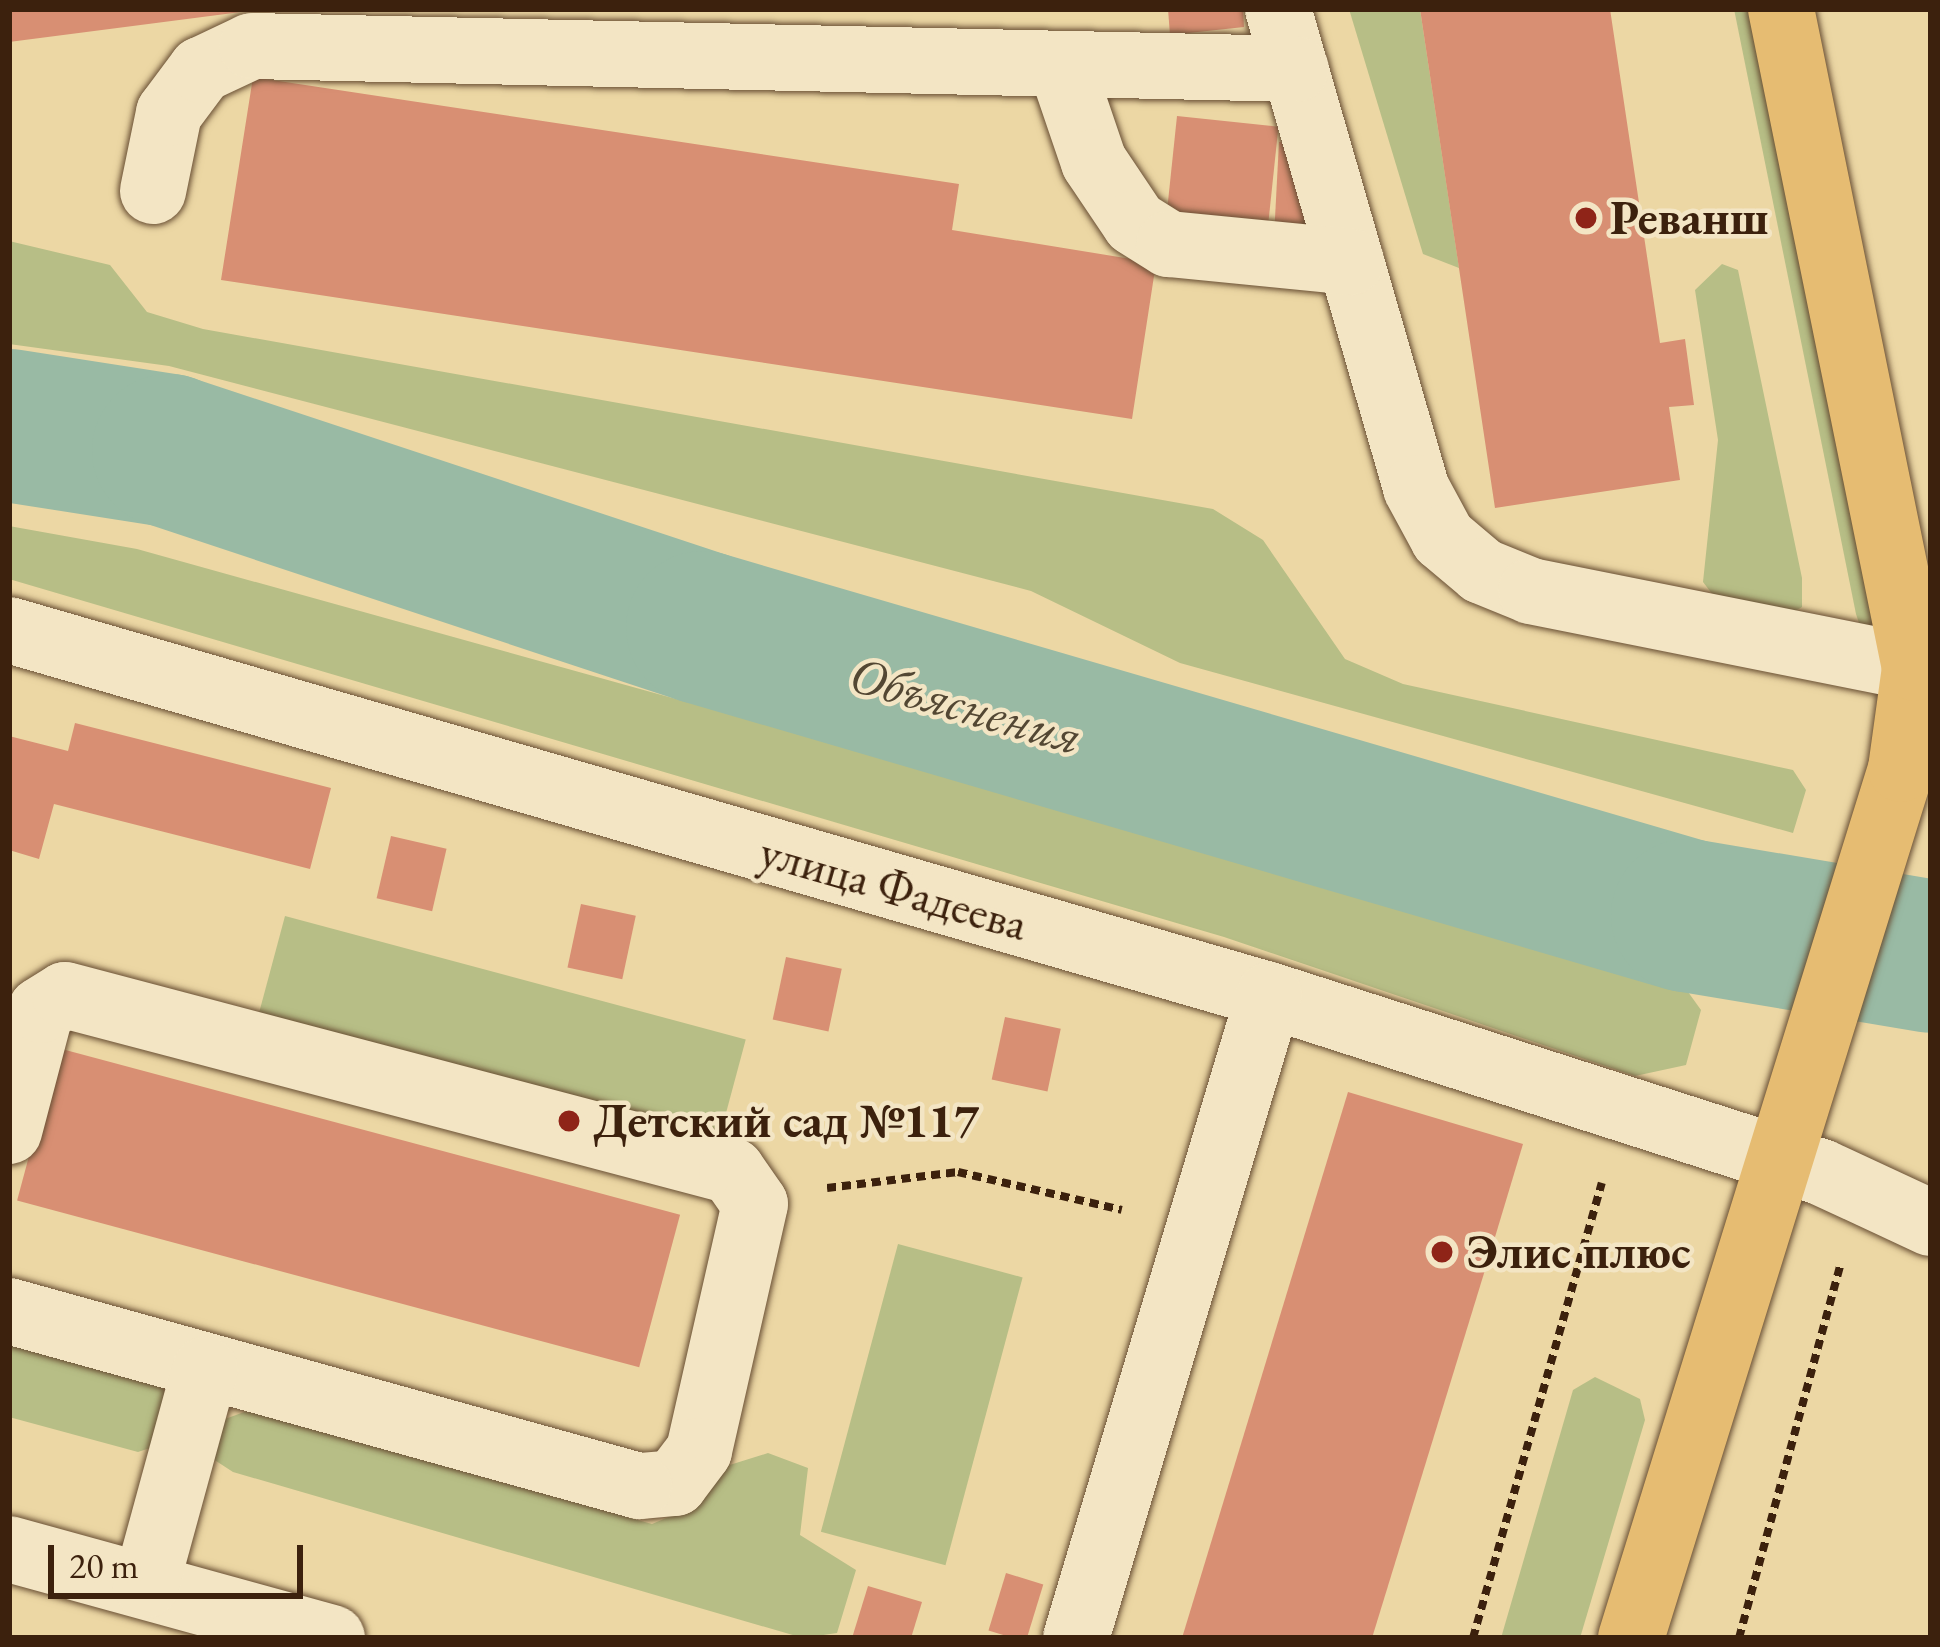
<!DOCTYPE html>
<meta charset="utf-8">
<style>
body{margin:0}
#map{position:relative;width:1940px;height:1647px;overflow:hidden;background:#ecd7a4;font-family:"EB Garamond",serif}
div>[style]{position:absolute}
.green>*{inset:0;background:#b7be86;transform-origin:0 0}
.river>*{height:153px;margin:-76.5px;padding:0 76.5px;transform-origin:76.5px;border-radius:76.5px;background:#99baa4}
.building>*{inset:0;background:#d88f73;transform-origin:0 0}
.path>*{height:8px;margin-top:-4px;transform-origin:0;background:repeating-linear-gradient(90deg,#3c210d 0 9px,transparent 0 15px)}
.roads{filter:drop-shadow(0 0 3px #684e33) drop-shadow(0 0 3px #684e33)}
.minor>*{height:66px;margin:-33px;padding:0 33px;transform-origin:33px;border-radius:33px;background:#f3e5c4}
.major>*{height:66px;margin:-33px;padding:0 33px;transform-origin:33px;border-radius:33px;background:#e6bc72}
.dots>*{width:33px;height:33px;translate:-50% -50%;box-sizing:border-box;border:6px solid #f3e5c4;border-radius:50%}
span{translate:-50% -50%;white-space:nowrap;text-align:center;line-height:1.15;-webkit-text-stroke:9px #f3e5c4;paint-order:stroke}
.poi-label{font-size:48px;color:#3c210d;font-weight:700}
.left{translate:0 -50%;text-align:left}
.street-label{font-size:48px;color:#3c210d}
.water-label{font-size:51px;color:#534733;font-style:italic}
.frame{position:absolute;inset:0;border:12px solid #3c210d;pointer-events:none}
.scale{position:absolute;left:48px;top:1545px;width:255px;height:54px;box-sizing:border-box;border:6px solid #3c210d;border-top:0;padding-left:15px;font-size:36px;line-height:42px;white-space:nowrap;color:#3c210d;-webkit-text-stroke:9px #f3e5c4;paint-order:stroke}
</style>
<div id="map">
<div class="green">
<div style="clip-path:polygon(1349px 9px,1420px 9px,1459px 268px,1423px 254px)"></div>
<div style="clip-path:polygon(1734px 9px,1759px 9px,1887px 629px,1860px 626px,1856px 614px)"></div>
<div style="clip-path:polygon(9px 241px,110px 265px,147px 312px,203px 329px,1213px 509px,1263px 540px,1345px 659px,1403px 684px,1793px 770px,1806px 790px,1793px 833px,1180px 663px,1031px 591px,169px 366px,9px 344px)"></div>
<div style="clip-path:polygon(1722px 264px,1738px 270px,1802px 578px,1802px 607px,1778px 621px,1716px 599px,1703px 582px,1718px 440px,1695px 290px)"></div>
<div style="clip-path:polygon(9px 526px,137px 549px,1678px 978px,1701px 1010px,1686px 1065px,1635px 1076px,1224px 937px,9px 579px)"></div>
<div style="left:285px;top:916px;width:477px;height:106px;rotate:15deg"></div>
<div style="left:898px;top:1244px;width:129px;height:298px;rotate:15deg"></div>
<div style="clip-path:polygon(9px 1341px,157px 1380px,170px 1400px,159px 1445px,138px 1452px,9px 1417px)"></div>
<div style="clip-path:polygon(1595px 1377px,1640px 1399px,1645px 1420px,1580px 1638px,1501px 1638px,1573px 1390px)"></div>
<div style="clip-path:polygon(247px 1411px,652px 1524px,692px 1507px,720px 1468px,768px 1453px,808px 1468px,800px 1535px,856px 1570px,837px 1633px,803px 1638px,233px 1472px,213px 1459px,225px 1419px)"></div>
</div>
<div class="river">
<div style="left:9px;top:425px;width:161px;rotate:8.9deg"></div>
<div style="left:168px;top:450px;width:563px;rotate:18.34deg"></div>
<div style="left:702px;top:627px;width:1026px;rotate:16.3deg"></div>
<div style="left:1687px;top:915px;width:247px;rotate:9.5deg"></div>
</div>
<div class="building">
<div style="clip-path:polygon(9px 9px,241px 9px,241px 12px,9px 42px)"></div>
<div style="clip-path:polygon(1168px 9px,1243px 9px,1244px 27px,1170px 35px)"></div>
<div style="clip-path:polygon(1420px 9px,1610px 9px,1660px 343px,1685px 339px,1694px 405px,1669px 407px,1680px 480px,1495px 508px)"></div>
<div style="clip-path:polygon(253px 77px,959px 184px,952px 230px,1156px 263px,1132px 419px,221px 280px)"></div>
<div style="left:1177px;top:116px;width:102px;height:103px;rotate:6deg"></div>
<div style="left:1279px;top:142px;width:35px;height:82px;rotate:3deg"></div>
<div style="clip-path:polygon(75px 723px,331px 788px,310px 869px,54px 804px,39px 859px,9px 850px,9px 736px,68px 751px)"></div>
<div style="left:391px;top:836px;width:57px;height:64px;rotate:13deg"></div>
<div style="left:581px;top:904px;width:56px;height:65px;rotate:12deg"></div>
<div style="left:786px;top:957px;width:57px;height:64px;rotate:12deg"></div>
<div style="left:1005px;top:1017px;width:57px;height:64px;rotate:12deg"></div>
<div style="left:58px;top:1048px;width:644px;height:158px;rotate:15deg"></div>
<div style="clip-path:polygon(1348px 1092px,1523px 1144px,1489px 1257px,1372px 1638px,1182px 1638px)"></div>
<div style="left:1006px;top:1573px;width:39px;height:60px;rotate:17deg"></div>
<div style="clip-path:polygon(868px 1586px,922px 1602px,911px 1638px,852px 1638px)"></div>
</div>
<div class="path">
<div style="left:827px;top:1188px;width:132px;rotate:-7deg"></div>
<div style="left:958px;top:1172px;width:168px;rotate:13deg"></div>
<div style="left:1473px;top:1638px;width:473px;rotate:-74.2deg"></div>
<div style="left:1739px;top:1638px;width:389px;rotate:-74.8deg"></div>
</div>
<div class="roads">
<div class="minor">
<div style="left:1278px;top:9px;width:498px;rotate:73.9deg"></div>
<div style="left:1416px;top:488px;width:57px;rotate:61.6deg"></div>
<div style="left:1443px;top:538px;width:51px;rotate:40.2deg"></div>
<div style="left:1482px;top:571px;width:53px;rotate:22.2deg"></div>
<div style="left:1531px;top:591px;width:392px;rotate:11.3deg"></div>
<div style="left:1063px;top:71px;width:96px;rotate:71.2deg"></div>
<div style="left:1094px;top:162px;width:73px;rotate:56.1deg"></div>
<div style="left:1135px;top:223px;width:40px;rotate:32deg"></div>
<div style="left:1169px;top:244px;width:183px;rotate:5.6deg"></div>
<div style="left:153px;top:191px;width:80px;rotate:-78.4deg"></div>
<div style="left:169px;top:113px;width:54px;rotate:-53.3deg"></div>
<div style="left:201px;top:70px;width:56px;rotate:-25.2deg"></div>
<div style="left:252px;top:46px;width:1044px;rotate:1.26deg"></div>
<div style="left:9px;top:630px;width:1312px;rotate:16.16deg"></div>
<div style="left:1269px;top:995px;width:580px;rotate:17.78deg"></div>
<div style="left:1821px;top:1172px;width:121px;rotate:24.9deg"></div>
<div style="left:9px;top:1131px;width:125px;rotate:-75.2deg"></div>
<div style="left:41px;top:1010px;width:28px;rotate:-32deg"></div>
<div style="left:65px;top:995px;width:690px;rotate:14.78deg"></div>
<div style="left:732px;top:1171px;width:40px;rotate:55.1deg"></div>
<div style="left:755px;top:1204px;width:253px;rotate:102.8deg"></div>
<div style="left:699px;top:1451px;width:40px;rotate:127deg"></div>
<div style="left:675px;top:1483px;width:36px;rotate:175deg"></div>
<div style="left:639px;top:1486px;width:654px;rotate:-164.48deg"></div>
<div style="left:9px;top:1549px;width:335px;rotate:15.4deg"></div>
<div style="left:146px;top:1585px;width:223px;rotate:-74.7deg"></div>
<div style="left:1076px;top:1638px;width:671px;rotate:-73.29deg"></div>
</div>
<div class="major">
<div style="left:1631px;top:1638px;width:910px;rotate:-72.74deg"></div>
<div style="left:1901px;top:769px;width:102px;rotate:-82.1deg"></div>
<div style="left:1915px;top:668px;width:672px;rotate:-101.49deg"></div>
</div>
</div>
<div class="dots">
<div style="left:1586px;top:218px;background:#8f2418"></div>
<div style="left:569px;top:1121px;background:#8f2418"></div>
<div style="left:1442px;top:1252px;background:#8f2418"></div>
</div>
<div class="poi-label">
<span class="left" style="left:1610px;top:218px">Реванш</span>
<span class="left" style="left:593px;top:1121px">Детский сад №117</span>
<span class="left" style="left:1466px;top:1252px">Элис плюс</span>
</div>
<div class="street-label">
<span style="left:894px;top:887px;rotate:16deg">улица Фадеева</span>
</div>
<div class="water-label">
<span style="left:966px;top:705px;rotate:16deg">Объяснения</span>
</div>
<div class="frame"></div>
<div class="scale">20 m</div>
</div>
